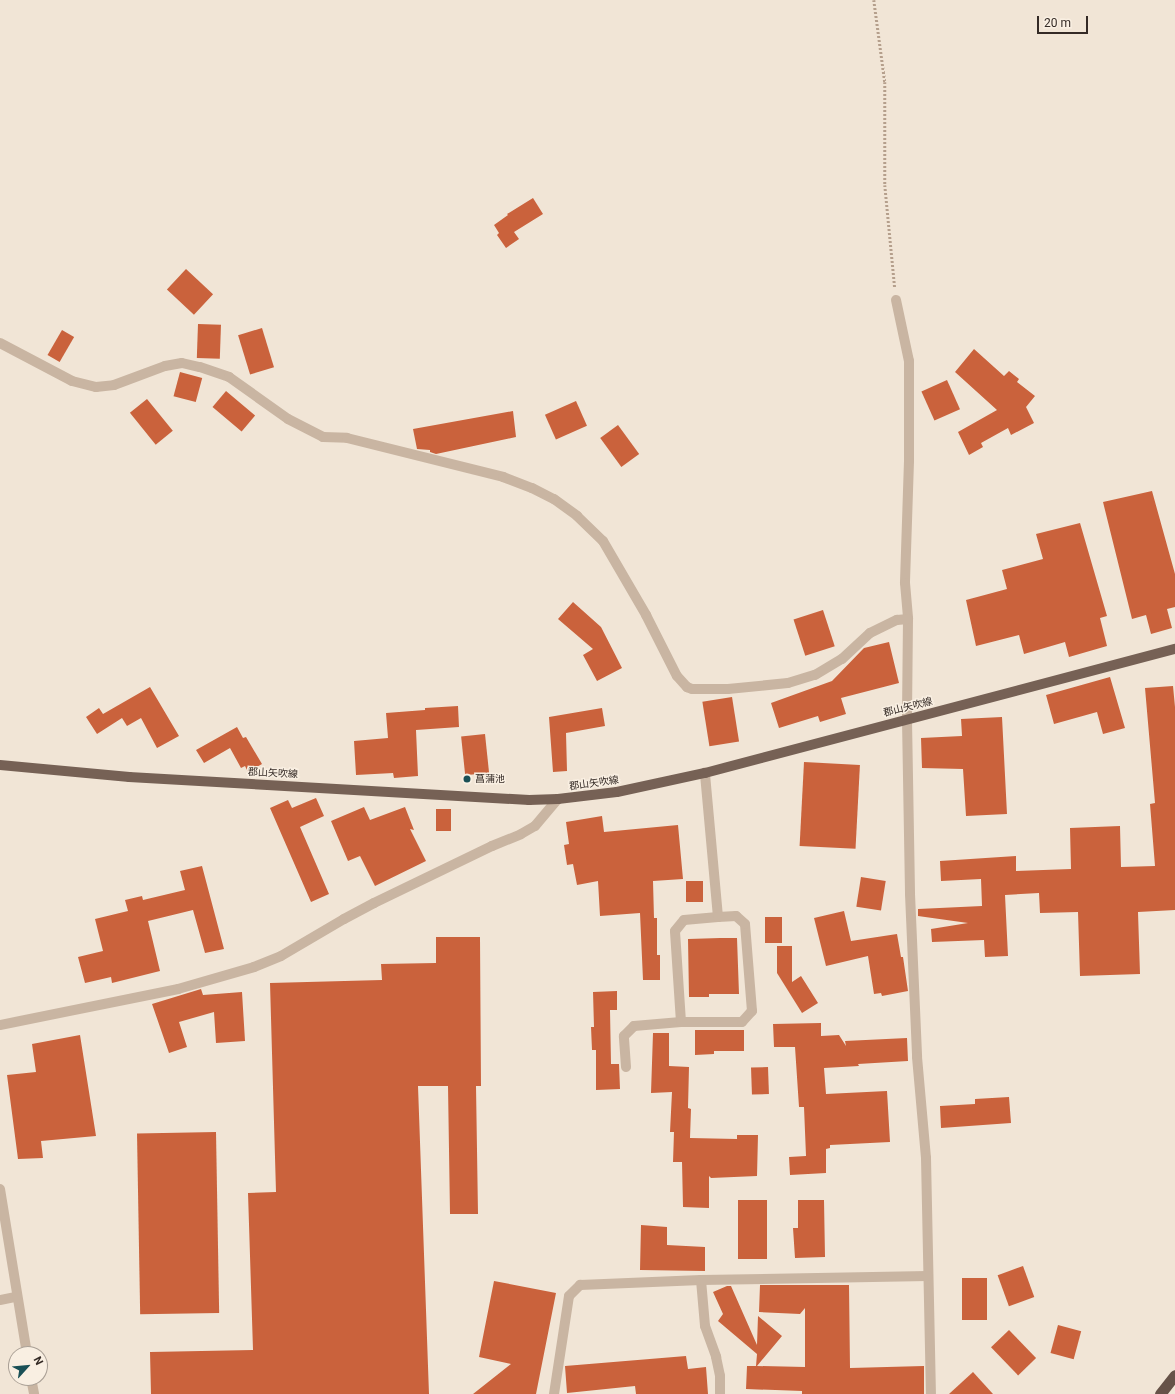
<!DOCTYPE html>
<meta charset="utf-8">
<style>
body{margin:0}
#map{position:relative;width:1175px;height:1394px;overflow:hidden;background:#f1e5d6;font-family:Roboto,"Noto Sans JP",sans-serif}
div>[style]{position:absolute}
.building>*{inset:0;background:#ca623c;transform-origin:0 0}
.path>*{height:2.5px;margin-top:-1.25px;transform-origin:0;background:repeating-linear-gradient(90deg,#b59f8c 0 2px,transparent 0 4px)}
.minor>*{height:10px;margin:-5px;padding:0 5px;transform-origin:5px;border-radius:5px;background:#c9b5a2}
.tertiary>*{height:10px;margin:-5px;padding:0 5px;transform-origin:5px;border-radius:5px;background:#c9b5a2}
.primary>*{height:10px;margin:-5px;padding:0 5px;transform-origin:5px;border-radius:5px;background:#766155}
.trunk>*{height:11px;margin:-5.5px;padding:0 5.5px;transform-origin:5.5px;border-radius:5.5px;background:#665248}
.dots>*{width:11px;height:11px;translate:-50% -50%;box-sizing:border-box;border:2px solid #f9efe2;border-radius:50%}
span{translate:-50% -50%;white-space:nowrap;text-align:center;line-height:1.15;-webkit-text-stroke:3px #f9efe2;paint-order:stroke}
.street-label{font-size:10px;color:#342a25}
.poi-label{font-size:10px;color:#342a25}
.left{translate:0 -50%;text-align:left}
.north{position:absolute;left:8px;top:1346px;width:40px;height:40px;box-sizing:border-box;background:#f9efe2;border:1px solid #aaa096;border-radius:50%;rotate:63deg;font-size:11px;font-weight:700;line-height:16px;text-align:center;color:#342a25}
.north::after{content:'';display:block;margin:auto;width:14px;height:18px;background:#1a5056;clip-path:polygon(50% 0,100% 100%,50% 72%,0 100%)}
.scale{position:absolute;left:1037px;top:16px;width:51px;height:18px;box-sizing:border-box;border:2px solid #342a25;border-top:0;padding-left:5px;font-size:12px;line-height:14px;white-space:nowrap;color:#342a25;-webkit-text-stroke:3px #f9efe2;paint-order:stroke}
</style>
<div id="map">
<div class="building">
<div style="clip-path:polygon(533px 198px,543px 214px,514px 232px,519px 239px,506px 248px,497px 235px,499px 233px,494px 225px,508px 215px,507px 214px)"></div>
<div style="left:186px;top:269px;width:37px;height:28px;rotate:43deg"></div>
<div style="left:198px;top:324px;width:23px;height:34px;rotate:2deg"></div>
<div style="left:262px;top:328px;width:41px;height:25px;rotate:73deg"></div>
<div style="left:62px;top:330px;width:14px;height:29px;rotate:30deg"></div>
<div style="clip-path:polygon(974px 349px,1004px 376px,1009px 371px,1019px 379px,1017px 382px,1035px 396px,1026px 407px,1034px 423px,1011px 435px,1008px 428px,981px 443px,983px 447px,969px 455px,958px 432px,997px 410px,955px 372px)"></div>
<div style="left:180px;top:372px;width:23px;height:25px;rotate:15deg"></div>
<div style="left:947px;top:380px;width:32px;height:28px;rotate:66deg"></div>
<div style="left:226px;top:391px;width:38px;height:21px;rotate:40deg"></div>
<div style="left:147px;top:399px;width:41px;height:22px;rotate:51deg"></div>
<div style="left:576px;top:401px;width:27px;height:34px;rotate:66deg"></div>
<div style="clip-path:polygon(513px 411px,516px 437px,436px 454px,430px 452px,430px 450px,417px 449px,413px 429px)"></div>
<div style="left:618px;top:425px;width:36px;height:22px;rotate:54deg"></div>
<div style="clip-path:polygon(1152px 491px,1175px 574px,1175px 607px,1167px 609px,1172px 628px,1151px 634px,1146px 615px,1132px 619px,1103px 502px)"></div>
<div style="clip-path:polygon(1080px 523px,1107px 616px,1100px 618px,1107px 646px,1069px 657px,1065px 642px,1024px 654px,1019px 635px,976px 646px,966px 600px,1007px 589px,1002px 570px,1043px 559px,1036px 534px)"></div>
<div style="clip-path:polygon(573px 602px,601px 627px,622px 668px,597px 681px,583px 655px,593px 649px,558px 619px)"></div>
<div style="left:823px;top:610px;width:38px;height:31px;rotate:72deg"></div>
<div style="clip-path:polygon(889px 642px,899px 683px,841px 698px,846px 714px,820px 722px,818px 716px,779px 728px,771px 703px,832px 681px,864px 648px)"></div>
<div style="clip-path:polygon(1110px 677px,1125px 728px,1103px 734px,1097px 712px,1054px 724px,1046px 695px)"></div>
<div style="clip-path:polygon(1173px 686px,1175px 707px,1175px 910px,1138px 912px,1140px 974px,1080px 976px,1078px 912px,1040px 913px,1039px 893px,1005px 895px,1008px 956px,985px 957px,984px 940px,932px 942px,931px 929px,968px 923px,918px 916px,918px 909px,982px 906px,981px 879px,941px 881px,940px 861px,1016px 856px,1016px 871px,1071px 869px,1070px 828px,1120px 826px,1121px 867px,1155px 866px,1150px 804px,1155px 803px,1145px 688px)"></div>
<div style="clip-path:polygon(150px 687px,179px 736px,157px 748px,141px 718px,127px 726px,122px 718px,97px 734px,86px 717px,99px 708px,103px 714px)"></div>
<div style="left:732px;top:697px;width:45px;height:30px;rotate:81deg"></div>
<div style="clip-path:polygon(458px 706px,459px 727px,416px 730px,418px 776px,394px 778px,393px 773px,356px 775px,354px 741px,388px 738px,386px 713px,425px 710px,425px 708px)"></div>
<div style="clip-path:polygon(602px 708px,605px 726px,566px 733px,567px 771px,553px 772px,549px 717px)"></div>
<div style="clip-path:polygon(1002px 717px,1007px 814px,966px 816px,963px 769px,922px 768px,921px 738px,962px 736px,961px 719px)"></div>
<div style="clip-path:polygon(237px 727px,243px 738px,246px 737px,262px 764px,248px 772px,245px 766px,241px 768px,230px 748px,204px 763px,196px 750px)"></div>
<div style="left:485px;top:734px;width:39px;height:24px;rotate:84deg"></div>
<div style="left:804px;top:762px;width:56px;height:84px;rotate:3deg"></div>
<div style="clip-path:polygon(316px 798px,324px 816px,300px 827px,329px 894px,311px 902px,270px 808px,288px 800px,292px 808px)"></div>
<div style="clip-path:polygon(364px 807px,370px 820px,405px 807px,414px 830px,410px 829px,426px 861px,375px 886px,360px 856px,348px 861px,331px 821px)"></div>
<div style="left:436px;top:809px;width:15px;height:22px"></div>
<div style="clip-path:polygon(602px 816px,604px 832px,678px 825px,683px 879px,653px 881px,654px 918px,657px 918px,657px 955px,660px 955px,660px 980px,643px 980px,640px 913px,600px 916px,598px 881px,577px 885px,573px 864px,567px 865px,564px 845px,569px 844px,566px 822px)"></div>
<div style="clip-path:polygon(202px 866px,224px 949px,205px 953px,193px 910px,148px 921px,160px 971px,112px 983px,111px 977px,85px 983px,78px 957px,103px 951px,95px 919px,128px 911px,125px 900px,142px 896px,143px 900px,185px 890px,180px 871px)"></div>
<div style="left:861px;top:877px;width:25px;height:30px;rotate:9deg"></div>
<div style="left:686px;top:881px;width:17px;height:21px"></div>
<div style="clip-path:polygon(844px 911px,851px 941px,897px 934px,901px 957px,903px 957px,908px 991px,882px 996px,881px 993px,874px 994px,868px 956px,826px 966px,814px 918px)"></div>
<div style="left:765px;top:917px;width:17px;height:26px"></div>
<div style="clip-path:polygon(436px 937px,480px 937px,481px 1086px,476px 1086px,478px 1214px,450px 1214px,448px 1086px,418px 1086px,429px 1394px,151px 1394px,150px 1352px,253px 1350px,248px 1193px,276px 1192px,270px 983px,382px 980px,381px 964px,436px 963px)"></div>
<div style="clip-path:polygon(720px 938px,737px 938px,739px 994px,709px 994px,709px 997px,689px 997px,688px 939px)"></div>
<div style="clip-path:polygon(777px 946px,792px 946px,792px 982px,801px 976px,818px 1003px,802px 1013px,777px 973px)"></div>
<div style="clip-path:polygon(201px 989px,203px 995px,242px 992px,245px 1041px,216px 1043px,214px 1012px,179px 1022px,187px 1047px,169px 1053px,152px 1004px)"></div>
<div style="clip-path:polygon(617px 991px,617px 1010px,610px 1010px,611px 1064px,619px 1064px,620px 1089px,596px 1090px,596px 1050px,592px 1050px,591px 1027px,594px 1027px,593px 992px)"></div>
<div style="clip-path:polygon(821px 1023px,821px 1036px,839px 1035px,846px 1046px,845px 1041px,907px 1038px,908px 1061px,858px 1064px,859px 1066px,824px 1068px,826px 1094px,887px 1091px,890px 1142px,830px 1145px,830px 1148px,826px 1149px,826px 1173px,790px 1175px,789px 1157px,806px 1156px,804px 1107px,799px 1107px,795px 1047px,774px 1047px,773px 1024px)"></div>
<div style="clip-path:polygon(695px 1030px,744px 1030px,744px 1051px,714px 1051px,714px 1054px,695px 1055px)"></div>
<div style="clip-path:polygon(653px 1033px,669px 1033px,669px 1066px,689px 1067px,688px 1108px,691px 1109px,690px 1138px,737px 1139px,737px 1135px,758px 1135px,757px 1176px,711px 1178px,709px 1176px,709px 1208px,683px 1207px,682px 1162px,673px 1162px,674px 1132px,670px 1132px,672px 1092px,651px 1093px)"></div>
<div style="clip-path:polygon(80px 1035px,96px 1136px,41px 1141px,43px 1158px,18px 1159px,7px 1075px,36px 1072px,32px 1044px)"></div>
<div style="left:768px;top:1067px;width:27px;height:17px;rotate:88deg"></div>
<div style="clip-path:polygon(1009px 1097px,1011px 1123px,941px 1128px,940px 1106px,975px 1104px,975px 1099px)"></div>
<div style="left:216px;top:1132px;width:181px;height:79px;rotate:89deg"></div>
<div style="left:738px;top:1200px;width:29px;height:59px"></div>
<div style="clip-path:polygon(798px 1200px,824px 1200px,825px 1257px,795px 1258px,793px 1228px,798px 1228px)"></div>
<div style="clip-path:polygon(641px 1225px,667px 1227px,667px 1245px,705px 1247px,705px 1271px,640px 1270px)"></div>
<div style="left:1023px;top:1266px;width:33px;height:27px;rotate:70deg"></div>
<div style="left:962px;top:1278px;width:25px;height:42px"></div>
<div style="clip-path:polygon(494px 1281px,556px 1293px,536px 1394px,473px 1394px,511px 1364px,479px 1357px)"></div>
<div style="clip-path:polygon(760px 1285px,849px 1285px,850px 1368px,924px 1366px,924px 1394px,802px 1394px,802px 1391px,746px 1389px,747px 1366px,756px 1366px,757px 1354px,718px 1321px,723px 1314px,713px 1292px,727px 1286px,731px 1286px,757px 1345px,758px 1316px,782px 1336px,757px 1366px,805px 1367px,805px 1308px,800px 1314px,759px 1312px)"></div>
<div style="left:1058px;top:1325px;width:24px;height:29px;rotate:15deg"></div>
<div style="left:1009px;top:1330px;width:39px;height:25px;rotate:46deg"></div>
<div style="clip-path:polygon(686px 1356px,688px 1369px,706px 1367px,708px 1394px,636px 1394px,635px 1386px,567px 1393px,565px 1366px)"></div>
<div style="clip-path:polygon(973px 1372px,993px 1394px,949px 1394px)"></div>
</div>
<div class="path">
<div style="left:874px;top:0;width:83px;rotate:82.4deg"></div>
<div style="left:885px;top:82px;width:103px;rotate:90deg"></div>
<div style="left:885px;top:185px;width:103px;rotate:84.5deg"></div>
</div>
<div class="minor">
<div style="left:896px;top:300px;width:62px;rotate:78deg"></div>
<div style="left:909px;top:361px;width:100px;rotate:90deg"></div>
<div style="left:909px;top:461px;width:122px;rotate:91.9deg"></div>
<div style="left:905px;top:583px;width:36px;rotate:85deg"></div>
<div style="left:908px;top:619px;width:101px;rotate:90.6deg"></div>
<div style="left:907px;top:720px;width:174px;rotate:89deg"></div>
<div style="left:910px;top:894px;width:163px;rotate:87.5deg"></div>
<div style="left:917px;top:1057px;width:101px;rotate:84.9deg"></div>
<div style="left:926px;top:1158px;width:236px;rotate:88.8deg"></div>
<div style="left:0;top:343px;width:81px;rotate:27.8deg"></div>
<div style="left:72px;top:381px;width:25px;rotate:14deg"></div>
<div style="left:96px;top:387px;width:18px;rotate:-6deg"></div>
<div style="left:114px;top:385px;width:54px;rotate:-20.4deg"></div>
<div style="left:165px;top:366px;width:17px;rotate:-10deg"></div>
<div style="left:182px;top:363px;width:18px;rotate:13deg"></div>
<div style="left:200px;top:367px;width:31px;rotate:19deg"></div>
<div style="left:229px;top:377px;width:72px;rotate:35.4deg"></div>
<div style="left:288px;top:419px;width:39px;rotate:27deg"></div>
<div style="left:323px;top:437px;width:24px;rotate:2deg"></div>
<div style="left:347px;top:438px;width:161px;rotate:14deg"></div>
<div style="left:503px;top:477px;width:31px;rotate:21deg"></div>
<div style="left:532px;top:488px;width:25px;rotate:27deg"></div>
<div style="left:554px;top:499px;width:29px;rotate:36deg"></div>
<div style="left:577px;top:516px;width:36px;rotate:44deg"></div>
<div style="left:603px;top:541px;width:86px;rotate:59.8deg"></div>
<div style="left:646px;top:615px;width:68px;rotate:63.1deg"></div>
<div style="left:677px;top:676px;width:15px;rotate:48deg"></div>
<div style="left:687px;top:687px;width:5px;rotate:22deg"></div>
<div style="left:692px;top:689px;width:36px"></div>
<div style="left:728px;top:689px;width:60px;rotate:-5.7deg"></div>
<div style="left:788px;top:683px;width:28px;rotate:-17deg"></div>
<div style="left:815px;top:675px;width:31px;rotate:-31deg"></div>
<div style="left:842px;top:659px;width:38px;rotate:-43deg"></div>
<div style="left:870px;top:633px;width:30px;rotate:-26deg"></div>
<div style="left:897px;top:620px;width:11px;rotate:-5deg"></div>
<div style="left:681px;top:1022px;width:91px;rotate:-93.8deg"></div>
<div style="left:675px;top:931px;width:14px;rotate:-51deg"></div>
<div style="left:684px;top:920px;width:34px;rotate:-5deg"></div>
<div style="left:718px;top:917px;width:145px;rotate:-95.2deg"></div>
<div style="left:626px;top:1067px;width:31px;rotate:-94deg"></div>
<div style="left:624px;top:1036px;width:14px;rotate:-45deg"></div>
<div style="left:634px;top:1026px;width:47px;rotate:-4.9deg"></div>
<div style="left:681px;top:1022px;width:61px"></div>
<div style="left:742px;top:1022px;width:15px;rotate:-48deg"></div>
<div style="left:752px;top:1011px;width:87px;rotate:-94.6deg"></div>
<div style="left:745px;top:924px;width:12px;rotate:-138deg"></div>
<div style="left:736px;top:916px;width:18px;rotate:177deg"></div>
<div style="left:701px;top:1280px;width:46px;rotate:85deg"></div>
<div style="left:705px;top:1326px;width:33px;rotate:70deg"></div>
<div style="left:716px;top:1357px;width:19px;rotate:78deg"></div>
<div style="left:720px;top:1376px;width:18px;rotate:90deg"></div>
<div style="left:0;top:1300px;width:16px;rotate:-11deg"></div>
<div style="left:554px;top:1394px;width:99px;rotate:-81.3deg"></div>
<div style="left:569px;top:1296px;width:16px;rotate:-45deg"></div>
<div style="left:580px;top:1285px;width:121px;rotate:-2.4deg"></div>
<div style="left:701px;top:1280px;width:227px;rotate:-1deg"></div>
</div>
<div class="tertiary">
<div style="left:0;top:1025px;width:182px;rotate:-11.4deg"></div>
<div style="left:178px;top:989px;width:79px;rotate:-16.1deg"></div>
<div style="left:254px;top:967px;width:29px;rotate:-22deg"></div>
<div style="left:281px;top:956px;width:73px;rotate:-30.4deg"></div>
<div style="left:344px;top:919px;width:34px;rotate:-28deg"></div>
<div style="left:374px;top:903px;width:131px;rotate:-25.8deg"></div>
<div style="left:492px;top:846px;width:31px;rotate:-22deg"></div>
<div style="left:521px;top:834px;width:16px;rotate:-30deg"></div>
<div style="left:535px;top:826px;width:35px;rotate:-50deg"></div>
<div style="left:0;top:1189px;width:167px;rotate:80.7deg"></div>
<div style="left:31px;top:1378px;width:16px;rotate:79deg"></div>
</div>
<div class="primary">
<div style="left:0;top:765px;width:130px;rotate:5.3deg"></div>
<div style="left:129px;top:777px;width:401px;rotate:3.3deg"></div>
<div style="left:529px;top:800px;width:29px;rotate:-2deg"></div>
<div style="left:558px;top:799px;width:59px;rotate:-6.8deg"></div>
<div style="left:617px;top:792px;width:90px;rotate:-12.2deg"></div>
<div style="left:705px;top:773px;width:486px;rotate:-14.8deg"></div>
</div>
<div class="trunk">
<div style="left:1160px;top:1394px;width:24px;rotate:-52deg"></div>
</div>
<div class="dots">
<div style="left:467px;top:779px;background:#1a5056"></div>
</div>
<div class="street-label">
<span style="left:908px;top:707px;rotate:-14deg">郡山矢吹線</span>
<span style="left:273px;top:773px;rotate:3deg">郡山矢吹線</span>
<span style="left:594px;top:783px;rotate:-8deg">郡山矢吹線</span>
</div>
<div class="poi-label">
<span class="left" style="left:475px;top:779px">菖蒲池</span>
</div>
<div class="north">N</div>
<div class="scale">20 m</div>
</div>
